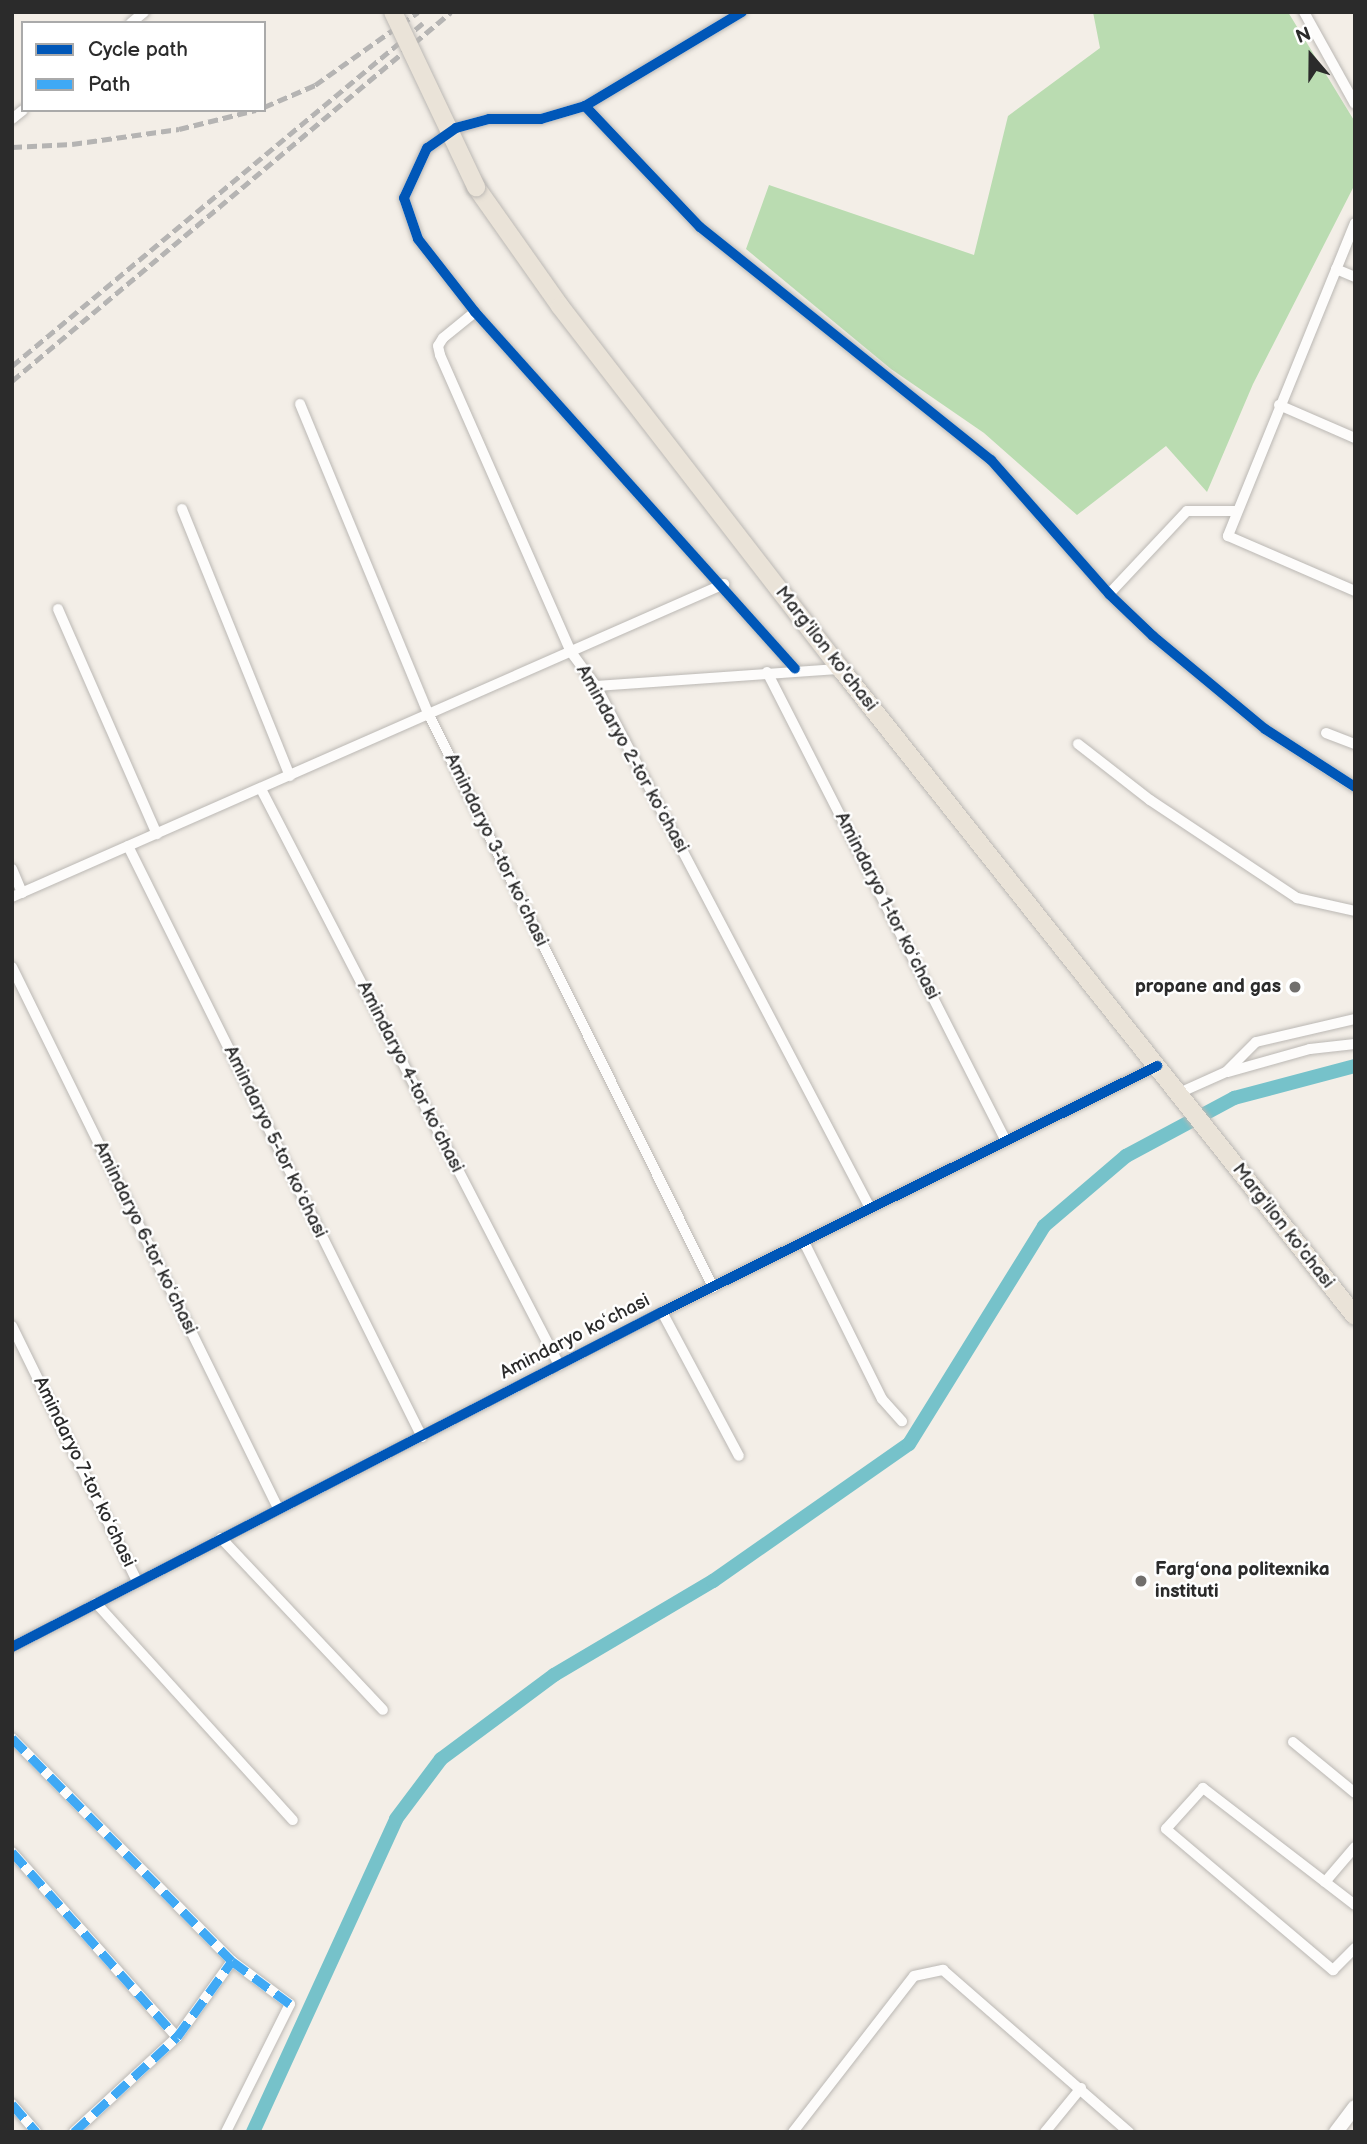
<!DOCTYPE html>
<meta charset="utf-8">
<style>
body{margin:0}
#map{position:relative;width:1367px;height:2144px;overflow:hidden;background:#f3eee7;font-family:"Balsamiq Sans",sans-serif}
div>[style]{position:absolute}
.green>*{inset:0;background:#badcb1}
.canal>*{height:14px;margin:-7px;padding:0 7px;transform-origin:7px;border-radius:7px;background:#76c2ca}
.roads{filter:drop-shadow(0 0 2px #bbb8b4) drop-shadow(0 0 2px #bbb8b4)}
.minor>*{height:10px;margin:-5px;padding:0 5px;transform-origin:5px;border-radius:5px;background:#fdfcfb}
.tertiary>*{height:14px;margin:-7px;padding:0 7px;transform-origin:7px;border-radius:7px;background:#fdfcfb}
.primary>*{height:18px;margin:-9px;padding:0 9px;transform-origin:9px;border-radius:9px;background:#eae3d8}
.rail>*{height:4.5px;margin-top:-2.25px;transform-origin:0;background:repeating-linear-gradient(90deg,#b5b4b3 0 10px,transparent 0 15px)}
.bridges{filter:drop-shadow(0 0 2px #bbb8b4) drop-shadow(0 0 2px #bbb8b4)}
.primary-bridge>*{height:18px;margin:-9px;padding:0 9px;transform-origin:9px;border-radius:9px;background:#eae3d8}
.quiet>*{height:9px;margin-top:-4.5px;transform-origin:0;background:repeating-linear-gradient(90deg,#3fa9f5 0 18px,transparent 0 27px)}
.cycleway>*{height:10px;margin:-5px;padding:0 5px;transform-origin:5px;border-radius:5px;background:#0057b8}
.dots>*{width:19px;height:19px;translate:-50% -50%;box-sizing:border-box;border:4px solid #fff;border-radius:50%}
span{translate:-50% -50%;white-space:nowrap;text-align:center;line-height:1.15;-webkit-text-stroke:5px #fff;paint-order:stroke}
.street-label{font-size:19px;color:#2b2b2b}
.poi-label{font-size:19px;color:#2b2b2b;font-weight:700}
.right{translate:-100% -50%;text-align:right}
.left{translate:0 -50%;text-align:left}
.frame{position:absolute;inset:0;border:14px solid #2b2b2b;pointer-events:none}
.legend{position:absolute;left:21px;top:21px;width:245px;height:91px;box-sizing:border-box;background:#fff;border:2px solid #aaa;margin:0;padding:9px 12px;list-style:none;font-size:21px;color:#2b2b2b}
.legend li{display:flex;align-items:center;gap:14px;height:35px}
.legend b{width:35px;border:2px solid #aaa}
.north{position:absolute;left:1276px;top:21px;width:70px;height:70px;-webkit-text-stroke:5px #fff;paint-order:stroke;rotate:340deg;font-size:19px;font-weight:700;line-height:28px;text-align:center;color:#2b2b2b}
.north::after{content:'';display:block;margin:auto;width:24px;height:32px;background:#2b2b2b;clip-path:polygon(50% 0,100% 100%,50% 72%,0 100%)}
</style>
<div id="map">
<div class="green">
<div style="clip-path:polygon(1093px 12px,1288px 12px,1355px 122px,1355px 184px,1253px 384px,1207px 492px,1166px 446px,1077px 515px,984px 433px,891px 369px,746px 249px,769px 185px,974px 255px,1008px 116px,1100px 48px)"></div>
</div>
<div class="canal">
<div style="left:253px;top:2132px;width:344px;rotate:-65.4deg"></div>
<div style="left:396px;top:1819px;width:75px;rotate:-53.1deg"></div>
<div style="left:441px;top:1759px;width:141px;rotate:-36.6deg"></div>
<div style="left:554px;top:1675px;width:185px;rotate:-30.6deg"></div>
<div style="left:713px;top:1581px;width:239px;rotate:-35deg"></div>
<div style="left:909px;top:1444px;width:256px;rotate:-58.2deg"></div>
<div style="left:1044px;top:1226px;width:108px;rotate:-40.5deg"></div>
<div style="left:1126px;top:1156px;width:123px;rotate:-28.2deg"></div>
<div style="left:1234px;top:1098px;width:125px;rotate:-14.8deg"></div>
</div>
<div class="roads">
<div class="minor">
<div style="left:742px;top:12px;width:183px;rotate:149.1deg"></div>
<div style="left:585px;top:106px;width:46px;rotate:163.5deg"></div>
<div style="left:541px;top:119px;width:52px;rotate:180deg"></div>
<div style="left:489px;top:119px;width:34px;rotate:165deg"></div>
<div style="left:456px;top:128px;width:35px;rotate:145deg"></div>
<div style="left:427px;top:148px;width:55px;rotate:114.7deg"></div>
<div style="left:404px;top:198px;width:43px;rotate:71.1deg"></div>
<div style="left:418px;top:239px;width:93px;rotate:52deg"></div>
<div style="left:475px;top:312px;width:479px;rotate:48.1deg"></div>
<div style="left:1304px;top:12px;width:105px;rotate:61deg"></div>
<div style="left:131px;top:23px;width:17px;rotate:-40deg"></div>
<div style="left:585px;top:106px;width:167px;rotate:46.5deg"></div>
<div style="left:700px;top:227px;width:373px;rotate:38.7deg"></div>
<div style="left:991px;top:460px;width:179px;rotate:48.6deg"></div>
<div style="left:1109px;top:594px;width:61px;rotate:43.7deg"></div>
<div style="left:1153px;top:636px;width:146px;rotate:39.7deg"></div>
<div style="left:1265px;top:729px;width:107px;rotate:32.8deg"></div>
<div style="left:12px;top:119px;width:14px;rotate:-39deg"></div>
<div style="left:1355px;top:223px;width:338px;rotate:112.1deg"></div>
<div style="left:1228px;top:536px;width:138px;rotate:23.4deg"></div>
<div style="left:1336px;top:269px;width:21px;rotate:23deg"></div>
<div style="left:475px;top:312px;width:41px;rotate:140.9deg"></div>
<div style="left:443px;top:338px;width:9px;rotate:122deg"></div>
<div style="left:438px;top:346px;width:9px;rotate:77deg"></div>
<div style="left:440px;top:355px;width:325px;rotate:66.2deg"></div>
<div style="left:571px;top:652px;width:42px;rotate:53.7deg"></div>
<div style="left:596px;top:686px;width:590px;rotate:62.3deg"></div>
<div style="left:300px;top:404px;width:337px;rotate:67.5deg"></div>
<div style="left:429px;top:715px;width:639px;rotate:63.6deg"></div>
<div style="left:1279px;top:405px;width:83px;rotate:23.5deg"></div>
<div style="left:182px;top:509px;width:288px;rotate:68deg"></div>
<div style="left:1109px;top:594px;width:114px;rotate:-46.8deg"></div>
<div style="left:1187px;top:511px;width:48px"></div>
<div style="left:58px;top:609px;width:246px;rotate:66.3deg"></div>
<div style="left:767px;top:672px;width:526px;rotate:63deg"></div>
<div style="left:596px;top:686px;width:246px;rotate:-4deg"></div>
<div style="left:1326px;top:733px;width:31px;rotate:21deg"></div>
<div style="left:1078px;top:744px;width:91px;rotate:37.9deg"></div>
<div style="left:1150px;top:800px;width:177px;rotate:33.7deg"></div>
<div style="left:1297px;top:898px;width:59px;rotate:12.6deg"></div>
<div style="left:261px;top:789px;width:649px;rotate:62.64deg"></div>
<div style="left:128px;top:846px;width:660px;rotate:63.55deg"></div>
<div style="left:12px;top:869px;width:26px;rotate:67deg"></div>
<div style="left:12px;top:897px;width:778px;rotate:-23.73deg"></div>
<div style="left:12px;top:967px;width:603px;rotate:63.82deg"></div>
<div style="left:1228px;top:1072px;width:85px;rotate:-15.7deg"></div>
<div style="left:1310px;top:1049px;width:45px;rotate:-6.3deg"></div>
<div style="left:1179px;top:1093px;width:51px;rotate:-24.1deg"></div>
<div style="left:1226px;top:1072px;width:42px;rotate:-45deg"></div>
<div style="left:1256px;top:1042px;width:102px;rotate:-13.1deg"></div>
<div style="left:804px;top:1242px;width:175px;rotate:63.6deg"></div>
<div style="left:882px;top:1399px;width:30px;rotate:48deg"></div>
<div style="left:662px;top:1312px;width:163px;rotate:61.9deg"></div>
<div style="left:12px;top:1326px;width:284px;rotate:63.9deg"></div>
<div style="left:221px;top:1538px;width:236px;rotate:46.7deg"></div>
<div style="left:96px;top:1603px;width:293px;rotate:47.8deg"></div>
<div style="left:12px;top:1647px;width:731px;rotate:-27.27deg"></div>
<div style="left:662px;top:1312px;width:553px;rotate:-26.43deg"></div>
<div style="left:12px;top:1738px;width:313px;rotate:45.4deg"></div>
<div style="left:1293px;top:1742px;width:80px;rotate:39.4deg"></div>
<div style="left:12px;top:1852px;width:248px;rotate:48.3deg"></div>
<div style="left:1325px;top:1882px;width:46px;rotate:-49.4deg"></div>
<div style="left:1355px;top:1905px;width:192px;rotate:-142.4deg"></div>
<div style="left:1203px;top:1788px;width:55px;rotate:132.1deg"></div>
<div style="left:1166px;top:1829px;width:219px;rotate:40.2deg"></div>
<div style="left:1333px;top:1970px;width:31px;rotate:-45deg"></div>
<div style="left:12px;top:2104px;width:37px;rotate:49deg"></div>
<div style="left:74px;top:2132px;width:140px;rotate:-42.7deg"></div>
<div style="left:177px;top:2037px;width:94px;rotate:-54.1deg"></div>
<div style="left:232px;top:1961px;width:72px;rotate:36.6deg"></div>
<div style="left:290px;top:2004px;width:143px;rotate:116.6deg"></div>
<div style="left:793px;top:2132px;width:197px;rotate:-52.2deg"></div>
<div style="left:914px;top:1976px;width:30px;rotate:-12deg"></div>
<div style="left:943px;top:1970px;width:247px;rotate:41.1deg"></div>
<div style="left:1045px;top:2132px;width:57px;rotate:-50.7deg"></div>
</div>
<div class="tertiary">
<div style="left:1336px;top:2132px;width:31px;rotate:-53deg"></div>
</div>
<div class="primary">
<div style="left:476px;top:187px;width:146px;rotate:54.8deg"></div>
<div style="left:560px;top:306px;width:459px;rotate:52.3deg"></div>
<div style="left:841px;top:669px;width:826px;rotate:51.54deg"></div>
</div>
</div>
<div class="rail">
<div style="left:264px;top:107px;width:56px;rotate:-23.3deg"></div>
<div style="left:315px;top:85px;width:126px;rotate:-35.3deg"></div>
<div style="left:12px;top:147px;width:60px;rotate:-2.9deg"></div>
<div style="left:72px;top:144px;width:108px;rotate:-8deg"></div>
<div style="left:179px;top:129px;width:79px;rotate:-13.9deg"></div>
<div style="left:12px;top:366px;width:535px;rotate:-39.85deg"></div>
<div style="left:12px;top:381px;width:573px;rotate:-40.05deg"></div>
</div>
<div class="bridges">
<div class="primary-bridge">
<div style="left:393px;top:12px;width:194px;rotate:64.6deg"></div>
</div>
</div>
<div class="quiet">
<div style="left:12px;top:1738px;width:313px;rotate:45.4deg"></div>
<div style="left:12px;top:1852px;width:248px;rotate:48.3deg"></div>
<div style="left:12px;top:2104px;width:37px;rotate:49deg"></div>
<div style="left:74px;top:2132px;width:140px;rotate:-42.7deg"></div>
<div style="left:177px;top:2037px;width:94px;rotate:-54.1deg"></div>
<div style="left:232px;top:1961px;width:72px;rotate:36.6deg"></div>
</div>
<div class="cycleway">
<div style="left:742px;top:12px;width:183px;rotate:149.1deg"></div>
<div style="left:585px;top:106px;width:46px;rotate:163.5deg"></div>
<div style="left:541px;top:119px;width:52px;rotate:180deg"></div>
<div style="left:489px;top:119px;width:34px;rotate:165deg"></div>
<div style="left:456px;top:128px;width:35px;rotate:145deg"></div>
<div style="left:427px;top:148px;width:55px;rotate:114.7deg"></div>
<div style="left:404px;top:198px;width:43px;rotate:71.1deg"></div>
<div style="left:418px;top:239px;width:93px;rotate:52deg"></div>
<div style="left:475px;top:312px;width:479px;rotate:48.1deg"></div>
<div style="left:585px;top:106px;width:167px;rotate:46.5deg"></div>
<div style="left:700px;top:227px;width:373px;rotate:38.7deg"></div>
<div style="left:991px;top:460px;width:179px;rotate:48.6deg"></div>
<div style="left:1109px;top:594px;width:61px;rotate:43.7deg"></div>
<div style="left:1153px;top:636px;width:146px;rotate:39.7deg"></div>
<div style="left:1265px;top:729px;width:107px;rotate:32.8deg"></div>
<div style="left:12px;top:1647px;width:731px;rotate:-27.27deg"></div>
<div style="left:662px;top:1312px;width:553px;rotate:-26.43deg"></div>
</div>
<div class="dots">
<div style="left:1295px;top:987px;background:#716f6d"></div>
<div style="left:1141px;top:1581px;background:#716f6d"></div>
</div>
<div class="street-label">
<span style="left:826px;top:649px;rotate:52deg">Marg'ilon ko'chasi</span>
<span style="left:632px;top:759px;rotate:61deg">Amindaryo 2-tor koʻchasi</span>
<span style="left:496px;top:850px;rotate:64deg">Amindaryo 3-tor koʻchasi</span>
<span style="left:887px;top:906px;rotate:63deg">Amindaryo 1-tor koʻchasi</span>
<span style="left:410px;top:1077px;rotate:63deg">Amindaryo 4-tor koʻchasi</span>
<span style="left:275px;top:1142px;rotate:64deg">Amindaryo 5-tor koʻchasi</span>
<span style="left:1283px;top:1226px;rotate:52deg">Marg'ilon ko'chasi</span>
<span style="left:145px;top:1238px;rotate:64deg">Amindaryo 6-tor koʻchasi</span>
<span style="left:575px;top:1337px;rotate:-27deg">Amindaryo koʻchasi</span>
<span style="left:84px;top:1472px;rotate:64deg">Amindaryo 7-tor koʻchasi</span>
</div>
<div class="poi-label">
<span class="right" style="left:1281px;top:987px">propane and gas</span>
<span class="left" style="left:1155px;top:1581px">Fargʻona politexnika<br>instituti</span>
</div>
<div class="frame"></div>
<ul class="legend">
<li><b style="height:9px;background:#0057b8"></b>Cycle path</li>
<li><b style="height:9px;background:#3fa9f5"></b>Path</li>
</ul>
<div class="north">N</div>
</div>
